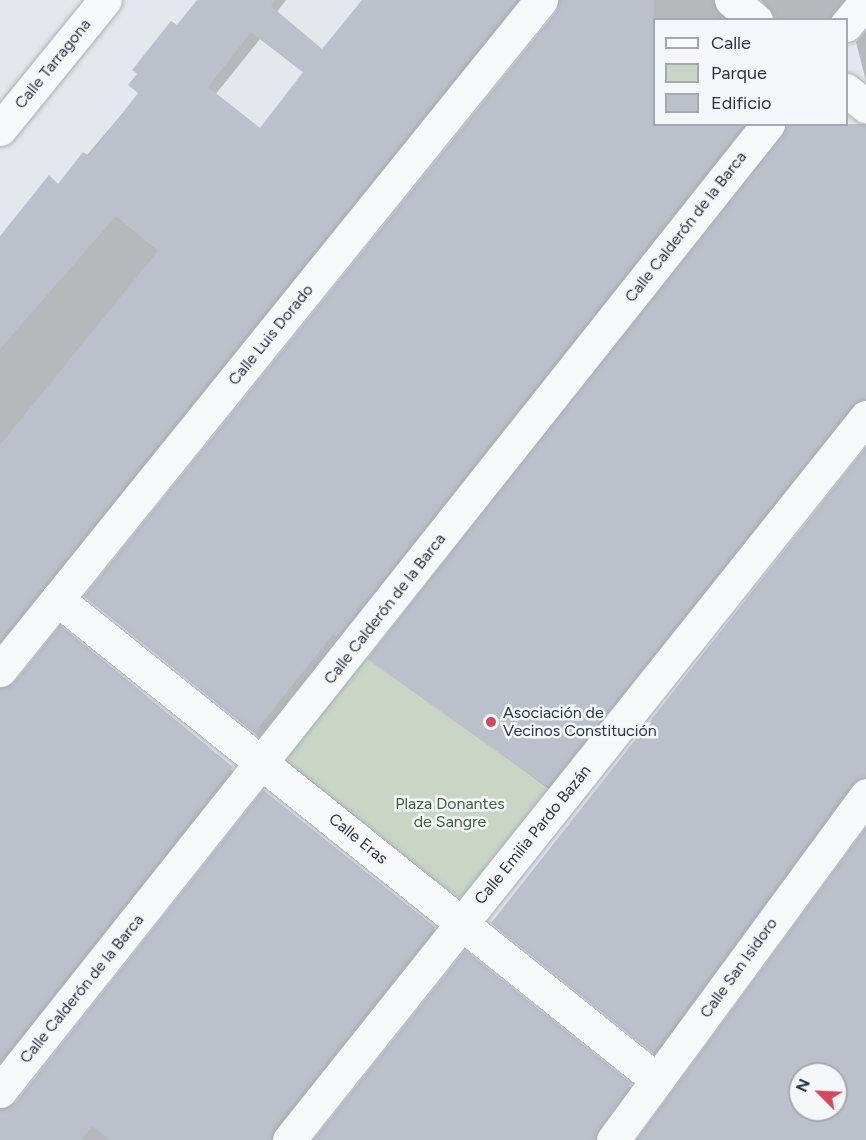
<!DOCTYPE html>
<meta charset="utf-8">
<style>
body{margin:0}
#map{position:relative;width:866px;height:1140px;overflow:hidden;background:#e4e7ec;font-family:Figtree,sans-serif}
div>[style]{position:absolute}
.green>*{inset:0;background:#c9d6c5;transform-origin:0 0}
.shadow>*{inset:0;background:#0003}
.building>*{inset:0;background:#bbc0ca}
.roads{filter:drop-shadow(0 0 2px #a9aeb7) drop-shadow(0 0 2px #a9aeb7)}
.street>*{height:33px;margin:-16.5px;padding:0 16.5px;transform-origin:16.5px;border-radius:16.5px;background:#f7f8fa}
.dots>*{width:16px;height:16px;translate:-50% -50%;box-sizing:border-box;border:3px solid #f4f6f9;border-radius:50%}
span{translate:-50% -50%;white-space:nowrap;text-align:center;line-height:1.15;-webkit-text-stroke:5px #f4f6f9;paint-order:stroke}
.street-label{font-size:16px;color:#2b3445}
.poi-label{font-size:16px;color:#2b3445}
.left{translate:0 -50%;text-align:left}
.park-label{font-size:16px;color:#3f6138}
.legend{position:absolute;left:653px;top:18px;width:195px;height:108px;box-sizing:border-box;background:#f4f6f9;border:2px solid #a4a8b1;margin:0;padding:8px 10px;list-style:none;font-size:18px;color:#2b3445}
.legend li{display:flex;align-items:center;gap:12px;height:30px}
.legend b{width:30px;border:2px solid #a4a8b1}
.north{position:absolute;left:788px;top:1062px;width:60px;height:60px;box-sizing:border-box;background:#f4f6f9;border:2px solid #a4a8b1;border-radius:50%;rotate:294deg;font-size:16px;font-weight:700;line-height:24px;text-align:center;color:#2b3445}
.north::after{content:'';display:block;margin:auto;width:21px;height:27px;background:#d1495b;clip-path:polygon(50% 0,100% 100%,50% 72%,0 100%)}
</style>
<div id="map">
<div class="green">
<div style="left:353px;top:649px;width:257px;height:143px;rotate:35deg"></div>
</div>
<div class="shadow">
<div style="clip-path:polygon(evenodd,199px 0,286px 0,276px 13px,322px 52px,364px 0,531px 0,0 658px,0 257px,139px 94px,199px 0,260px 39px,304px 73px,260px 130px,215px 95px,260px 39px)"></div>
<div style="clip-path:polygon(559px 0,723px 0,725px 20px,654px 20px,654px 124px,758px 124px,263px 740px,86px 596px,557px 12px)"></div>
<div style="clip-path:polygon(761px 0,860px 0,842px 20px,776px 20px)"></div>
<div style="clip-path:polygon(866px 31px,866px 81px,856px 42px)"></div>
<div style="clip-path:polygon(866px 143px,866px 410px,556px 794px,369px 658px)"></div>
<div style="clip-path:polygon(866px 450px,866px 789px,662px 1060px,501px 931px)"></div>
<div style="clip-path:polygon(60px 628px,240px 777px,0 1079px,0 688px,8px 689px)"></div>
<div style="clip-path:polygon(434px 928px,442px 936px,281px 1140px,0 1140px,0 1109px)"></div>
<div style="clip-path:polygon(465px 952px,638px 1093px,607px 1140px,315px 1140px)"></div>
</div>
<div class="building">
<div style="clip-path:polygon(evenodd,197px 0,275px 0,271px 6px,322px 49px,362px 0,517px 0,0 640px,0 445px,158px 251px,116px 216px,0 349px,0 236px,49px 175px,58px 184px,83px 152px,89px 156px,138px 93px,128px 85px,137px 74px,132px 70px,171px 21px,177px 25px,197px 0,251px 32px,303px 72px,260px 128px,208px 87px,251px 32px)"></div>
<div style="clip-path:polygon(559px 0,654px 0,654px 124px,744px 124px,337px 637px,333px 634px,254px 733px,84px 596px,556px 12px)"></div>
<div style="clip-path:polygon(786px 124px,866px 124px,866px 399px,851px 405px,547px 787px,367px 659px)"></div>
<div style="clip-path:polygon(866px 447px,866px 777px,851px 784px,653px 1053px,491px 923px)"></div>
<div style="clip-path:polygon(60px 625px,233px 767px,0 1061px,0 688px,15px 682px)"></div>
<div style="clip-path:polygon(263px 790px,435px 927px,274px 1128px,271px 1140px,110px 1140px,92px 1126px,81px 1140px,0 1140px,0 1109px,15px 1103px)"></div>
<div style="clip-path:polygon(evenodd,866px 827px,866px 1140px,636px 1140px,866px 827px,800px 1074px,836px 1074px,836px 1110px,800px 1110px,800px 1074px)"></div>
<div style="clip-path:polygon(465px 950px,631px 1083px,595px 1140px,313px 1140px)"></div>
</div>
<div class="roads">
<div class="street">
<div style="left:731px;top:0;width:32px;rotate:39deg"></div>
<div style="left:846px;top:25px;width:31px;rotate:-50deg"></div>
<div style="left:846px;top:90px;width:26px;rotate:39deg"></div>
<div style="left:0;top:129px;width:166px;rotate:-50.9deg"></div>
<div style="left:57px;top:599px;width:769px;rotate:38.72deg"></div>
<div style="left:0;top:670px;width:861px;rotate:-51.08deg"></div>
<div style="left:0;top:1091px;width:1235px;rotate:-51.54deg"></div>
<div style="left:289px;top:1140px;width:925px;rotate:-51.41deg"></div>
<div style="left:613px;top:1140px;width:428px;rotate:-53.7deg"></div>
</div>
</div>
<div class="dots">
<div style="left:491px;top:722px;background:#d1495b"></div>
</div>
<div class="street-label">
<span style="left:53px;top:64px;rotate:-51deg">Calle Tarragona</span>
<span style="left:686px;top:227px;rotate:-52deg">Calle Calderón de la Barca</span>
<span style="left:271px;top:335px;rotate:-51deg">Calle Luis Dorado</span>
<span style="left:385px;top:609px;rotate:-52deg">Calle Calderón de la Barca</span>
<span style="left:533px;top:835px;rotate:-51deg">Calle Emilia Pardo Bazán</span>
<span style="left:358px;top:839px;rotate:39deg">Calle Eras</span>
<span style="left:739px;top:968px;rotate:-54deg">Calle San Isidoro</span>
<span style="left:82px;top:989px;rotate:-51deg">Calle Calderón de la Barca</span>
</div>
<div class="poi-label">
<span class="left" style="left:503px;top:722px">Asociación de<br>Vecinos Constitución</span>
</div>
<div class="park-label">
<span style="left:450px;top:813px">Plaza Donantes<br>de Sangre</span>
</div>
<ul class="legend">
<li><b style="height:8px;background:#f7f8fa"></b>Calle</li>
<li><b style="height:16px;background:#c9d6c5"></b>Parque</li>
<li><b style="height:16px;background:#bbc0ca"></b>Edificio</li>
</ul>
<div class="north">N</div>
</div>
